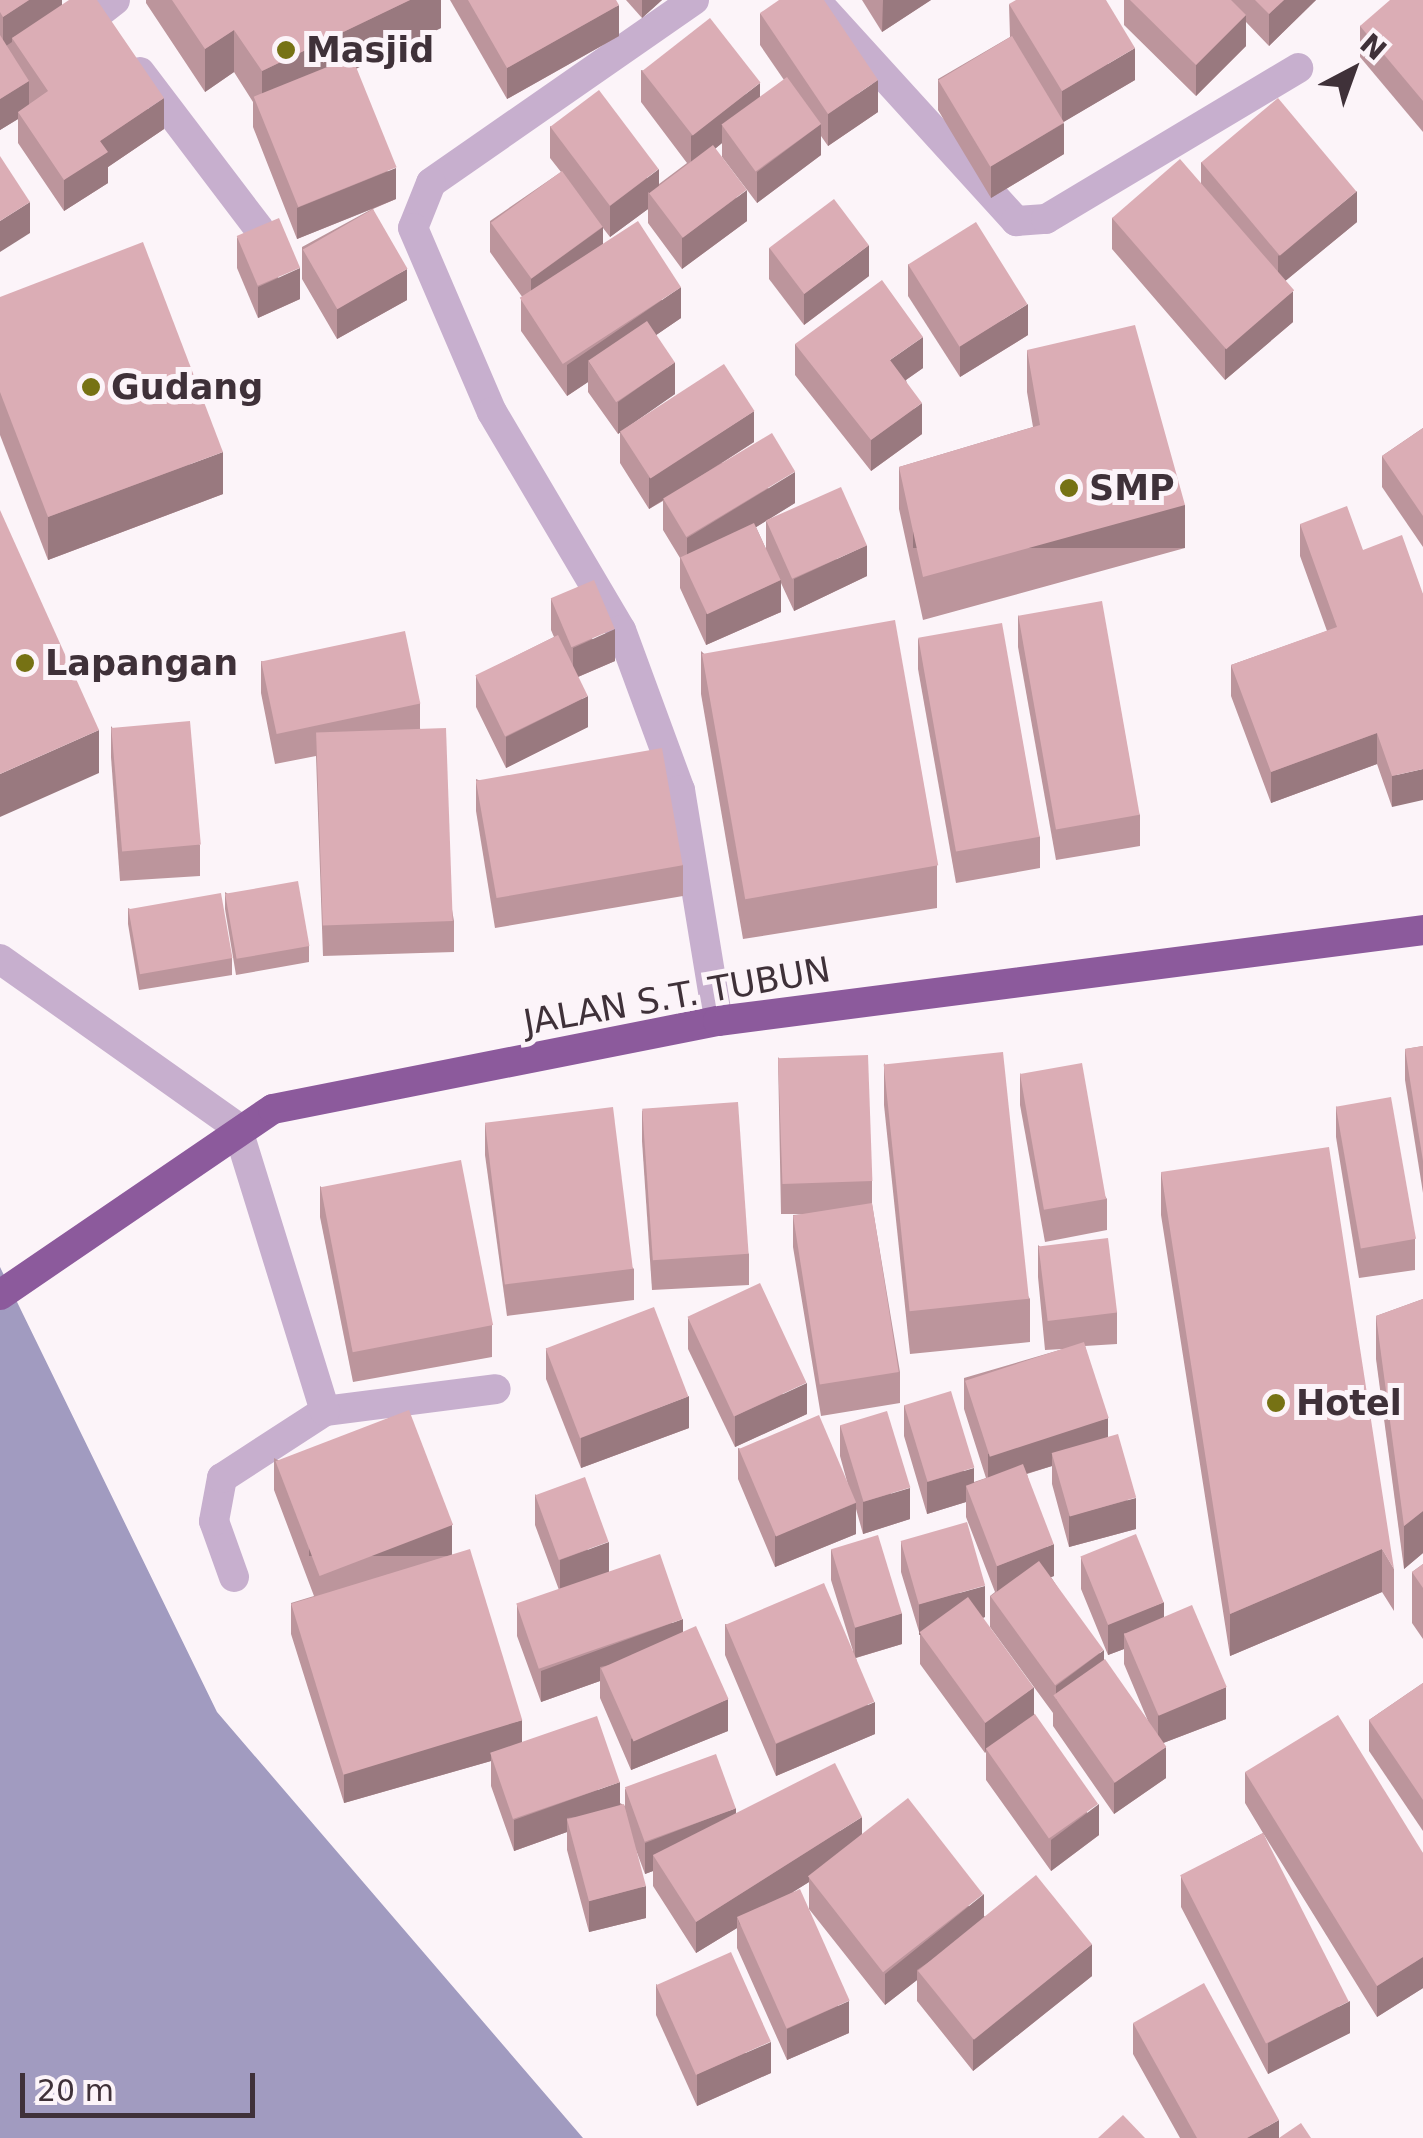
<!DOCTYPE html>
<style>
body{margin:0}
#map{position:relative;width:1423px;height:2138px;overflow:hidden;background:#fcf4f9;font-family:"DejaVu Sans",sans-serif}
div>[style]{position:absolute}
.water>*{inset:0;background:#a19bc0}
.lane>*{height:30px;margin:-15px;padding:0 15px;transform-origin:15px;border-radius:15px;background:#c7afce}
.street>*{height:30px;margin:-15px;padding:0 15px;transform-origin:15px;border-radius:15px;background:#c7afce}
.highway>*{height:30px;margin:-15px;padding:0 15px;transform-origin:15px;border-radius:15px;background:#8c5a9c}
.wall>*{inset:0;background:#bc959c}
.shaded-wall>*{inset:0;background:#99797f;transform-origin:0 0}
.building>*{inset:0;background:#dbadb5;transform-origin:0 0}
.dots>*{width:28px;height:28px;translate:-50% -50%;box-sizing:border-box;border:5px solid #fcf4f9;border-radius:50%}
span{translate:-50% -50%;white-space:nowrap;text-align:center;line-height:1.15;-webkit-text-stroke:10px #fcf4f9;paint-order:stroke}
.poi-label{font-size:35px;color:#3f3139;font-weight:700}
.left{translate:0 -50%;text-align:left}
.street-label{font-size:35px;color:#3f3139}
.north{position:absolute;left:1303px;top:20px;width:100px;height:100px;-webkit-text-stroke:8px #fcf4f9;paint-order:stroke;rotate:41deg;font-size:28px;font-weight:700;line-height:40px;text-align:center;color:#3f3139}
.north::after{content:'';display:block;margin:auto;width:35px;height:45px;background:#3f3139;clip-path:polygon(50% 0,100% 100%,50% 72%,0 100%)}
.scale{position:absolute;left:20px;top:2073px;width:235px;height:45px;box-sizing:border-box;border:5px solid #3f3139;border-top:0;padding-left:12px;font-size:30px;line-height:35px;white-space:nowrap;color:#3f3139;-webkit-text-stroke:8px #fcf4f9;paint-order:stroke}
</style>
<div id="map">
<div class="water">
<div style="clip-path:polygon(0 1267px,217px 1712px,583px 2138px,0 2138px)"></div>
</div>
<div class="lane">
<div style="left:325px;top:1411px;width:172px;rotate:-7.3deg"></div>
<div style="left:234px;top:1577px;width:59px;rotate:-109.7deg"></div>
<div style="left:214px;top:1521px;width:44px;rotate:-79.5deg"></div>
<div style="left:222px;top:1478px;width:123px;rotate:-33deg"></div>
<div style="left:325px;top:1411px;width:297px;rotate:-107.2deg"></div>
</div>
<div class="street">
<div style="left:694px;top:0;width:320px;rotate:145.2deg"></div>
<div style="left:431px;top:183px;width:48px;rotate:111.8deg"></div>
<div style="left:413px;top:228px;width:200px;rotate:66.8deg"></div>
<div style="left:492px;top:412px;width:253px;rotate:59.4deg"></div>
<div style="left:621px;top:630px;width:171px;rotate:69.8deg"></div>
<div style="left:680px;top:790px;width:234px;rotate:80.7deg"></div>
<div style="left:815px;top:0;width:299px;rotate:47.7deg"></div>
<div style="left:1016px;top:221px;width:30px;rotate:-4deg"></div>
<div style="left:1046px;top:219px;width:294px;rotate:-30.9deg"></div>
<div style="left:96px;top:15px;width:24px;rotate:-38deg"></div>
<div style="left:140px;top:72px;width:197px;rotate:52.8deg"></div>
<div style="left:0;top:959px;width:291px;rotate:35.3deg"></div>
</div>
<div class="highway">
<div style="left:0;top:1295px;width:330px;rotate:-34.3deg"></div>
<div style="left:273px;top:1109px;width:454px;rotate:-11.2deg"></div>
<div style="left:718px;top:1021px;width:711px;rotate:-7.35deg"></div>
</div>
<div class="wall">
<div style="clip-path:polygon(0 0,62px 0,62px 5px,164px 129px,108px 167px,108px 183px,64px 211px,18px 143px,18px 119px,0 130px)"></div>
<div style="clip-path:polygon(146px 0,441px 0,441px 28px,356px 68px,396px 199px,373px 209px,407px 300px,337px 339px,302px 279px,302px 247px,372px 209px,297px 239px,253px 127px,253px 102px,234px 72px,205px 92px,146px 3px)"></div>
<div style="clip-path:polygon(450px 0,616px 0,619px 36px,507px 99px)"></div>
<div style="clip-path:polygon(626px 0,662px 0,642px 18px)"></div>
<div style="clip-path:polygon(862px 0,931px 0,882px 32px)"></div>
<div style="clip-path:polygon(1124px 0,1316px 0,1269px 46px,1246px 22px,1246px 46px,1196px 96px,1124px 25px)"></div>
<div style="clip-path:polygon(1423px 0,1423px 132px,1360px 57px,1360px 26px)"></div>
<div style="clip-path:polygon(1009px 4px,1135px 80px,1063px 122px,1064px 154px,991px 198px,938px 110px,938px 79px,1010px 37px)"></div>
<div style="clip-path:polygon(760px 13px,878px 112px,828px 146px,821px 136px,821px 155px,757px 203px,722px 157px,722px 143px,715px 149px,747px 221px,682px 269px,648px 223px,648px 209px,610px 237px,603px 228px,603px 245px,681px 318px,656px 335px,675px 394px,625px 428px,754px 442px,722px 463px,795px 503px,756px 527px,766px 549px,766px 521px,867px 576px,794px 611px,781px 583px,781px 612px,706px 645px,680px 588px,680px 558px,663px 530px,663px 501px,649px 509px,620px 463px,620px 432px,618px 434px,588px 392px,588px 382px,567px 396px,521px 331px,521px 300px,523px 298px,490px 252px,490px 221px,561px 172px,550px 158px,550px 126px,659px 184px,687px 163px,641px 102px,641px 70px,760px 98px,784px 80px,760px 45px)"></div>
<div style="clip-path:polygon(1201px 162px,1357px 222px,1285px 281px,1293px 322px,1225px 380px,1112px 249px,1112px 218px,1201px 184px)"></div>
<div style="clip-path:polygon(237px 237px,300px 299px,258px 318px,237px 268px)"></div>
<div style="clip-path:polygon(769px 248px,869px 276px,804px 325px,769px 279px)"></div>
<div style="clip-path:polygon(908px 264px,1028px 335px,960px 377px,908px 296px)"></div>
<div style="clip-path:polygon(0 297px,223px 494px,48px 560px,0 435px)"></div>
<div style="clip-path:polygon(795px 344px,923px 368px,906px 380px,922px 434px,871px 471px,795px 375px)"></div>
<div style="clip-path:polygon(1027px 350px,1185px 548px,923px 620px,899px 509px,899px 467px,1033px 427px,1027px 392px)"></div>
<div style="clip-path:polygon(1423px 428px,1423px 547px,1382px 487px,1382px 456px)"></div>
<div style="clip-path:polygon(1300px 524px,1363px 550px,1423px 594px,1392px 807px,1377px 764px,1271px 803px,1231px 696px,1231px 665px,1327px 631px,1300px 556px)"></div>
<div style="clip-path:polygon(551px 598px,615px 661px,578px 677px,588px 727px,506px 768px,476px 707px,476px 676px,554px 637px,551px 630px)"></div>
<div style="clip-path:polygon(1018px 615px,1140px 815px,1140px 846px,1056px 860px,1018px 647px)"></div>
<div style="clip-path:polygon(918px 638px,1040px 837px,1040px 868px,956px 883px,918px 669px)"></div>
<div style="clip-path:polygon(701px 651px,937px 865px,937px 908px,743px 939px,701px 694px)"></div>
<div style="clip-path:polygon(261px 661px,420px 703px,420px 728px,454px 921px,454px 952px,323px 956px,316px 756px,275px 764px,261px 693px)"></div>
<div style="clip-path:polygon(111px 726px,200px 845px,200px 876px,120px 881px,111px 757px)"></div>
<div style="clip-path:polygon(476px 779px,683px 865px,683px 896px,495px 928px,476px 811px)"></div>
<div style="clip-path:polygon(225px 892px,309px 946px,309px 962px,236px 975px,225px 909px)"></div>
<div style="clip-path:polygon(128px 908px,232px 958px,232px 975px,139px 990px,128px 924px)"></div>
<div style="clip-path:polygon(1423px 1046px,1423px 1193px,1405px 1080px,1405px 1049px)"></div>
<div style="clip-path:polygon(778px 1057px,872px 1181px,872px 1204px,900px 1372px,900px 1403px,821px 1416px,793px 1247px,793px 1215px,805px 1214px,781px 1214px)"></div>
<div style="clip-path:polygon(884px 1063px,1030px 1299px,1030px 1342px,910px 1354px,884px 1105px)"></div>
<div style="clip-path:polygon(1020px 1073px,1107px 1199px,1107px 1230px,1045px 1242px,1020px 1105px)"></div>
<div style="clip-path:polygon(1336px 1106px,1415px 1239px,1415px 1270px,1359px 1278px,1336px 1137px)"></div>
<div style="clip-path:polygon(642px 1110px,749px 1254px,749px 1285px,652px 1290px,642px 1141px)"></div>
<div style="clip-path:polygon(485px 1124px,634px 1269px,634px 1300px,507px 1316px,485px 1155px)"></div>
<div style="clip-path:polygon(1161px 1172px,1394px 1569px,1394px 1611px,1382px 1592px,1230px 1656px,1161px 1215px)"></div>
<div style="clip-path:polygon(320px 1186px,492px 1325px,492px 1357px,353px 1382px,320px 1217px)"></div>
<div style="clip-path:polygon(1038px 1245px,1117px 1312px,1117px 1344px,1085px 1346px,1108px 1437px,1136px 1529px,1069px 1547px,1052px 1484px,1052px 1466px,1027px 1474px,1054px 1576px,1051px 1577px,1104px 1660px,1148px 1721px,1124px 1664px,1124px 1649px,1108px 1655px,1081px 1589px,1081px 1557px,1164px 1617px,1226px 1719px,1163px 1743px,1166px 1778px,1114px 1814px,1053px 1726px,1053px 1713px,990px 1627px,990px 1596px,995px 1592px,966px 1517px,966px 1502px,927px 1514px,904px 1436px,904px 1405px,974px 1482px,986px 1478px,964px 1409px,964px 1378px,1063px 1349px,1045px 1350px,1038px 1277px)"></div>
<div style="clip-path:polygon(1423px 1299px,1423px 1553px,1404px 1569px,1376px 1359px,1376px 1316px)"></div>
<div style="clip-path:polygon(688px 1318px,807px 1414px,735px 1447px,688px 1349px)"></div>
<div style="clip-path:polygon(546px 1348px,689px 1428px,581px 1468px,546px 1379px)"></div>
<div style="clip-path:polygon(840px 1425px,910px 1519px,863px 1534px,856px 1509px,856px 1534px,775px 1567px,738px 1479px,738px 1448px,848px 1485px,840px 1456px)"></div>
<div style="clip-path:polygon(274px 1458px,452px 1554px,522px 1743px,625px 1806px,625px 1789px,736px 1813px,862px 1835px,984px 1916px,1092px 1976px,973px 2071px,917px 2001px,917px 1980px,885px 2005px,809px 1909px,809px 1882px,793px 1892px,849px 2033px,787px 2060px,737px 1948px,737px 1928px,696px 1953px,653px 1886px,653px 1871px,645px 1874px,636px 1850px,646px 1918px,589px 1932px,567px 1850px,567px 1832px,514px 1851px,491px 1786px,491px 1761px,344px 1803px,291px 1634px,291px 1603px,314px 1596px,274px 1490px)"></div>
<div style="clip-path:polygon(535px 1494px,609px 1572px,683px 1632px,728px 1731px,631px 1770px,600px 1698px,600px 1681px,541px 1702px,517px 1636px,517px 1605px,559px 1590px,535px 1525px)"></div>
<div style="clip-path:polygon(901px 1541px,985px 1617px,983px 1618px,1099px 1835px,1051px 1871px,986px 1780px,986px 1752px,985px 1753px,920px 1664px,920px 1635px,901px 1572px)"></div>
<div style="clip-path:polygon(831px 1549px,902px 1644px,856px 1658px,875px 1734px,776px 1776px,725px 1655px,725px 1624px,853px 1651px,831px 1580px)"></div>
<div style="clip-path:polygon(1423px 1564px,1423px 1639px,1412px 1623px,1412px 1572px)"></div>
<div style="clip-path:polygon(1423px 1683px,1423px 1831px,1369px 1751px,1369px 1720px)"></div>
<div style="clip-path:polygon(1245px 1772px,1423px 1853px,1423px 1988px,1377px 2017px,1263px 1833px,1350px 2033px,1268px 2074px,1181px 1907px,1181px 1876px,1263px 1833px,1245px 1803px)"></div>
<div style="clip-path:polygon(656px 1984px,771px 2073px,697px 2106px,656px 2015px)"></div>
<div style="clip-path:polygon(1133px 2023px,1279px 2138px,1311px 2138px,1180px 2138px,1133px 2054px)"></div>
</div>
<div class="shaded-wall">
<div style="clip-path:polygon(29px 0,62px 0,62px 11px,12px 38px,12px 42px,3px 48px,3px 17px)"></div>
<div style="clip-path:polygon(410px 0,441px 0,441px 28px,262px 114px,262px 71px)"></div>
<div style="clip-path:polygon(642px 0,662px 0,642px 18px)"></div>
<div style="clip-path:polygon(883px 0,931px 0,882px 32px)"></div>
<div style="clip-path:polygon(1284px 0,1316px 0,1269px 46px,1269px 14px)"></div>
<div style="clip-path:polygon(619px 5px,619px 36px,507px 99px,507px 68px)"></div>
<div style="clip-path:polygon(1246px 15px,1246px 46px,1196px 96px,1196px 65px)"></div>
<div style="clip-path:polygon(234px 30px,234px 72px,205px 92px,205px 49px)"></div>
<div style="clip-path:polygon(1135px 48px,1135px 80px,1062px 123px,1062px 91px)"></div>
<div style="clip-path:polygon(878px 80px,878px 112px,828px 146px,828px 114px)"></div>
<div style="clip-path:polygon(29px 81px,29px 112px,18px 112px,18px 119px,0 130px,0 99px)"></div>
<div style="clip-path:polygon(760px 83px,760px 114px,722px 126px,722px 143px,691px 168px,691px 136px)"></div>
<div style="clip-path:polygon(164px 98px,164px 129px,108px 167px,108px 183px,64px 211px,64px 180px,100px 141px)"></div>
<div style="clip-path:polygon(1064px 123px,1064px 154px,991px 198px,991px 166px)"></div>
<div style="clip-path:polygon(821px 124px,821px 155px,757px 203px,757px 172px)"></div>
<div style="clip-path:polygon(396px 168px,396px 199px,297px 239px,297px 208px)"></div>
<div style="clip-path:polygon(659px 169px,659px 200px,648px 192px,648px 209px,610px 237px,610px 206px)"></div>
<div style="clip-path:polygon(747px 190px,747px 221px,682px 269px,682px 238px)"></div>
<div style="clip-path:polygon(1357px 191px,1357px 222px,1278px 287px,1278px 256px)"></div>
<div style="clip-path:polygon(30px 202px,30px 233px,0 252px,0 221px)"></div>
<div style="clip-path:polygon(603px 227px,603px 259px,531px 310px,531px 279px)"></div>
<div style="clip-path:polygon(869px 245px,869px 276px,804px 325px,804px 294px)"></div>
<div style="clip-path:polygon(300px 268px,300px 299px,258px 318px,258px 287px)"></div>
<div style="clip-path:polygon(407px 269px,407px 300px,337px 339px,337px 308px)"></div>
<div style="clip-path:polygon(681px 287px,681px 318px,598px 375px,588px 361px,588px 382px,567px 396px,567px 365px)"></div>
<div style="clip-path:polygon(1293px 291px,1293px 322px,1225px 380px,1225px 349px)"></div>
<div style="clip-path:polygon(1028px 304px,1028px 335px,960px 377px,960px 346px)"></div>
<div style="clip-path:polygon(923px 337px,923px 368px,890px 391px,890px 360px)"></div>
<div style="clip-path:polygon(675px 362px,675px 394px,618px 434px,618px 402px)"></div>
<div style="clip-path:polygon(922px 403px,922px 434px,871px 471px,871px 440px)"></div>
<div style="clip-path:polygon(754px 411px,754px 442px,649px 509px,649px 478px)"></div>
<div style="clip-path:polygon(223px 452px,223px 494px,48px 560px,48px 517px)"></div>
<div style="clip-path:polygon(795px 472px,795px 503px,687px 570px,687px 538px)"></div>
<div style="left:1185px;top:505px;width:43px;height:272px;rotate:90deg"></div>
<div style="clip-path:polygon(867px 545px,867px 576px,794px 611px,794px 579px)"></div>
<div style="clip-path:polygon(781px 580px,781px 612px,706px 645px,706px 614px)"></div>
<div style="clip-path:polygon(615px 629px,615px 661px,573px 679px,573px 648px)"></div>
<div style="clip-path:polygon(588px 696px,588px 727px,506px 768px,506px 737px)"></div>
<div style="clip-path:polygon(99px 730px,99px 773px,0 817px,0 774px)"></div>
<div style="clip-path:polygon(1377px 733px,1377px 764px,1271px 803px,1271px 772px)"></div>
<div style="clip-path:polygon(1423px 769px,1423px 800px,1392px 807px,1392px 776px)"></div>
<div style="clip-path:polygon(807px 1383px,807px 1414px,735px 1447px,735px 1416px)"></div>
<div style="clip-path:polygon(689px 1396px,689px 1428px,581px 1468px,581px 1437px)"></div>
<div style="clip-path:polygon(1108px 1418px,1108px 1450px,1052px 1453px,1052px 1466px,988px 1485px,988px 1454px)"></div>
<div style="clip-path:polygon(974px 1468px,974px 1499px,966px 1485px,966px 1502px,927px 1514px,927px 1482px)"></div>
<div style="clip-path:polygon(910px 1488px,910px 1519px,863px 1534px,863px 1502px)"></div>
<div style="clip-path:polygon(1136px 1498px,1136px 1529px,1069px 1547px,1069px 1516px)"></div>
<div style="clip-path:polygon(856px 1503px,856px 1534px,775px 1567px,775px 1536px)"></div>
<div style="clip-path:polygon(1423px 1511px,1423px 1553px,1404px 1569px,1404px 1526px)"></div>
<div style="left:452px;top:1525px;width:31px;height:143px;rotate:90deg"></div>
<div style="clip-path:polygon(609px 1542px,609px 1574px,560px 1591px,560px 1560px)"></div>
<div style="clip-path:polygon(1054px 1544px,1054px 1576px,997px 1597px,997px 1566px)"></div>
<div style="clip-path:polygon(1382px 1549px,1382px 1592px,1230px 1656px,1230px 1614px)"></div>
<div style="clip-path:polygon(985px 1586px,985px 1617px,919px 1635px,919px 1604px)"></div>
<div style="clip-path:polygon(1164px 1602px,1164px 1633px,1124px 1633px,1124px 1649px,1108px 1655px,1108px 1624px)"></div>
<div style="clip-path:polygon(902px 1613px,902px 1644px,855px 1658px,855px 1627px)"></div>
<div style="clip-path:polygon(683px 1619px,683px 1650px,600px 1667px,600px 1681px,541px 1702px,541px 1671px)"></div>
<div style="clip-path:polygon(1104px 1650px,1104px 1681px,1056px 1700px,1056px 1686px)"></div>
<div style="clip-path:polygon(1034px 1687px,1034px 1718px,986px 1749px,985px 1753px,985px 1722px)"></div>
<div style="clip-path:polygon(1226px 1687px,1226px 1719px,1158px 1745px,1158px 1714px)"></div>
<div style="clip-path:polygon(728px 1699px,728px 1731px,631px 1770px,631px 1739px)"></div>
<div style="clip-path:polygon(875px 1702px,875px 1734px,776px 1776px,776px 1744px)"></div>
<div style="clip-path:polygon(522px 1720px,522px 1752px,491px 1755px,491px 1761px,344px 1803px,344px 1772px)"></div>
<div style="clip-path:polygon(1166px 1747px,1166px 1778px,1114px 1814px,1114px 1783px)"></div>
<div style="clip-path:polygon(620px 1782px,620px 1813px,567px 1818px,567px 1832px,514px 1851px,514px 1820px)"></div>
<div style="clip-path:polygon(1099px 1804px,1099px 1835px,1051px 1871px,1051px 1840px)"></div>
<div style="clip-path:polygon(736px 1808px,736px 1839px,653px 1855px,653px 1871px,645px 1874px,645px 1843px)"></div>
<div style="clip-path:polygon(862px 1817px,862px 1848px,809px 1878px,809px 1882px,740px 1925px,737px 1917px,737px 1928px,696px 1953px,696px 1922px)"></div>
<div style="clip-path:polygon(646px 1886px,646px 1918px,589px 1932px,589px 1901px)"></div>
<div style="clip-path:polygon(984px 1894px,984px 1925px,917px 1970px,917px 1980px,885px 2005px,885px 1974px)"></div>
<div style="clip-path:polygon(1092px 1944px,1092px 1976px,973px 2071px,973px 2039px)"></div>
<div style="clip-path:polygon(1423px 1957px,1423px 1988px,1377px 2017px,1377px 1986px)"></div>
<div style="clip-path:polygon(849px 2001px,849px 2033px,787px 2060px,787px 2029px)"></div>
<div style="clip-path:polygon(1350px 2001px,1350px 2033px,1268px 2074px,1268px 2043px)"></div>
<div style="clip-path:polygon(771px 2042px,771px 2073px,697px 2106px,697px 2074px)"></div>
<div style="clip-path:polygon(1279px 2120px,1279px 2138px,1247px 2138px)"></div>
</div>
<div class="building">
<div style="clip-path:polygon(0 0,29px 0,3px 17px,0 12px)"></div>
<div style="clip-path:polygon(69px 0,97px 0,164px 98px,100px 141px,108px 152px,64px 180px,18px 112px,48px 91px,12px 38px)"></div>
<div style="clip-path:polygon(172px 0,410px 0,262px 71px,234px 30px,205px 49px)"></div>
<div style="clip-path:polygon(468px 0,616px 0,619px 5px,507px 68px)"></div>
<div style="clip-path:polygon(779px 0,824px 0,878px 80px,828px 114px,760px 13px)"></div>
<div style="clip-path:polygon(1016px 0,1106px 0,1135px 48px,1062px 91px,1009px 4px)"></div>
<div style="clip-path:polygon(1130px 0,1231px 0,1246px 15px,1196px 65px)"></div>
<div style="clip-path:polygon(1255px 0,1284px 0,1269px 14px)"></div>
<div style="clip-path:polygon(1390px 0,1423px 0,1423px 101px,1360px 26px)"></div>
<div style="left:710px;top:18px;width:82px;height:86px;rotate:52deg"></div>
<div style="clip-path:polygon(0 35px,29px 81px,0 99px)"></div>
<div style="left:1012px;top:36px;width:101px;height:86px;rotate:59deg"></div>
<div style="left:352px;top:57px;width:119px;height:106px;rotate:68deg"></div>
<div style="left:787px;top:77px;width:58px;height:81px;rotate:54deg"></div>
<div style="left:599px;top:90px;width:99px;height:61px;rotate:53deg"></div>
<div style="left:1278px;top:98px;width:122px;height:100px;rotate:50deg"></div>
<div style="left:713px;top:145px;width:56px;height:80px;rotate:53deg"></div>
<div style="clip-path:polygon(0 156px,30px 202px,0 221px)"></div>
<div style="left:1180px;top:159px;width:174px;height:90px;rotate:49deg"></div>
<div style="left:562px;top:171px;width:69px;height:88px;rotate:54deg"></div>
<div style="left:834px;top:199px;width:58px;height:81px;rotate:53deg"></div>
<div style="left:373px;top:209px;width:69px;height:81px;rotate:60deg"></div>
<div style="left:279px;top:218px;width:54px;height:46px;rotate:67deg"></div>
<div style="left:638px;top:221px;width:79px;height:141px;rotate:57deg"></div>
<div style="left:976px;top:222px;width:97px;height:80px;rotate:58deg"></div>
<div style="clip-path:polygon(143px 242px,223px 452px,48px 517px,0 392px,0 297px)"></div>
<div style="clip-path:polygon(882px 280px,923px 337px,890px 360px,922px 403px,871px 440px,795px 344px)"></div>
<div style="left:647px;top:321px;width:50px;height:71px;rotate:56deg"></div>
<div style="clip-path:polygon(1135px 325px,1185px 505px,923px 577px,899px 467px,1040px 425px,1027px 350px)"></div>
<div style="left:724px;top:364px;width:56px;height:124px;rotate:57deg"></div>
<div style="clip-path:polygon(1423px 428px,1423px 516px,1382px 456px)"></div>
<div style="left:772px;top:433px;width:45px;height:127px;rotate:59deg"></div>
<div style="left:841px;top:487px;width:64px;height:82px;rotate:66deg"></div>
<div style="clip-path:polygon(1347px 506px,1363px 550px,1402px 535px,1423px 594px,1423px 769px,1392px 776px,1377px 733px,1271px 772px,1231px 665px,1337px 627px,1300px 524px)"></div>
<div style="clip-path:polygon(0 510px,99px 730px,0 774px)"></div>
<div style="left:754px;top:523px;width:63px;height:81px;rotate:65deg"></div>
<div style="left:594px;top:580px;width:53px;height:47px;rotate:67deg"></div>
<div style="left:1102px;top:601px;width:217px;height:85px;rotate:80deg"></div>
<div style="left:895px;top:620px;width:249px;height:196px;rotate:80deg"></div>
<div style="left:1002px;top:623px;width:217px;height:85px;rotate:80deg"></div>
<div style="left:405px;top:631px;width:74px;height:147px;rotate:78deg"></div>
<div style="left:558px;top:635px;width:68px;height:92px;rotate:64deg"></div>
<div style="left:190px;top:721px;width:124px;height:79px;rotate:85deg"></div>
<div style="left:446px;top:728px;width:193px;height:130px;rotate:88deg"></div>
<div style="left:662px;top:748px;width:119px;height:189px;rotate:80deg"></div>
<div style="left:298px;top:881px;width:66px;height:74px;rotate:80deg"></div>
<div style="left:221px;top:893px;width:66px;height:94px;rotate:80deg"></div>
<div style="clip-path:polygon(1423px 1046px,1423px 1161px,1405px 1049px)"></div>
<div style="left:1003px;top:1052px;width:248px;height:120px;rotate:84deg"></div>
<div style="left:868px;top:1055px;width:126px;height:90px;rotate:88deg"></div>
<div style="left:1082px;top:1063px;width:138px;height:63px;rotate:80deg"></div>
<div style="left:1391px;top:1097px;width:144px;height:56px;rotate:80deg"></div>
<div style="left:738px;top:1102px;width:152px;height:96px;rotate:86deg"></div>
<div style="left:613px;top:1107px;width:163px;height:129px;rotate:83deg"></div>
<div style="clip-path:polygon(1329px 1147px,1394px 1569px,1382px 1549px,1230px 1614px,1161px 1172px)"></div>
<div style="left:461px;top:1160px;width:168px;height:143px;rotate:79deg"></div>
<div style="left:872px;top:1203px;width:171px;height:80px;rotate:81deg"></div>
<div style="left:1108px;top:1238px;width:75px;height:70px;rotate:83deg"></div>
<div style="left:760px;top:1283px;width:110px;height:80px;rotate:65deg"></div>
<div style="clip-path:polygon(1423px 1299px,1423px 1511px,1404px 1526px,1376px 1316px)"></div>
<div style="left:654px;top:1307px;width:96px;height:116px;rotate:69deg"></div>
<div style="left:1084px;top:1342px;width:80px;height:125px;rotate:72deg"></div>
<div style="left:951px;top:1391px;width:80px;height:49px;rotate:73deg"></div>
<div style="left:409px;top:1410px;width:123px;height:143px;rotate:69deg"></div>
<div style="left:887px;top:1411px;width:80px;height:49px;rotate:73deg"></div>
<div style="left:819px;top:1415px;width:95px;height:87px;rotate:67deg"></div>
<div style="left:1118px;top:1434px;width:66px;height:69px;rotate:74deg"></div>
<div style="left:1023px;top:1464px;width:86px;height:61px;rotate:69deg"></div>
<div style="left:585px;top:1477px;width:69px;height:53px;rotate:70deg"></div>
<div style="left:967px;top:1522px;width:66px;height:69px;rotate:74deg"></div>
<div style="left:1136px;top:1534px;width:74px;height:60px;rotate:68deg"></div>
<div style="left:878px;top:1535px;width:82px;height:49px;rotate:73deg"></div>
<div style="left:470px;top:1549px;width:179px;height:187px;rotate:73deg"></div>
<div style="left:660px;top:1554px;width:69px;height:152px;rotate:71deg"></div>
<div style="left:1039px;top:1561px;width:110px;height:60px;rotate:54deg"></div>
<div style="clip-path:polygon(1423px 1564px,1423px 1588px,1412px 1572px)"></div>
<div style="left:824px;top:1583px;width:129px;height:107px;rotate:67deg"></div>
<div style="left:968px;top:1597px;width:112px;height:60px;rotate:54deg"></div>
<div style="left:1192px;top:1605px;width:89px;height:74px;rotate:67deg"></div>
<div style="left:696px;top:1626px;width:80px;height:104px;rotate:66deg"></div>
<div style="left:1105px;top:1659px;width:107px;height:63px;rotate:55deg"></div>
<div style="clip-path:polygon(1423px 1683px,1423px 1800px,1369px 1720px)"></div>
<div style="left:1035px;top:1714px;width:110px;height:60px;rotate:55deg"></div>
<div style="clip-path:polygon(1338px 1715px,1423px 1853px,1423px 1957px,1377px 1986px,1245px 1772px)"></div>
<div style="left:597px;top:1716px;width:70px;height:113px;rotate:71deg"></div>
<div style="left:716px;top:1754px;width:58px;height:97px;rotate:70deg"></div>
<div style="clip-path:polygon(835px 1763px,862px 1817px,696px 1922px,653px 1855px)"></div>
<div style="left:908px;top:1798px;width:122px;height:127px;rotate:52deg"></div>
<div style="left:624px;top:1804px;width:85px;height:59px;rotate:75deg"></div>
<div style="left:1263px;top:1833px;width:189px;height:93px;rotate:63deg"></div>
<div style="left:1036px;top:1875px;width:89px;height:152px;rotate:51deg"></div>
<div style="left:800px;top:1889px;width:122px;height:69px;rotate:66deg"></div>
<div style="left:731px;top:1952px;width:98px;height:82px;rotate:66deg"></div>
<div style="clip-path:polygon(1204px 1983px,1279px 2120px,1247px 2138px,1197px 2138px,1133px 2023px)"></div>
<div style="clip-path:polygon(1123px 2115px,1145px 2138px,1098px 2138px)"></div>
<div style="clip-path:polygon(1301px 2123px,1311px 2138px,1279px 2138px)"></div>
</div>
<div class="dots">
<div style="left:286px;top:50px;background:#767214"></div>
<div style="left:91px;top:387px;background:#767214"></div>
<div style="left:1069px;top:488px;background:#767214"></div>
<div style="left:25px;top:663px;background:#767214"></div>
<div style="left:1276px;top:1403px;background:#767214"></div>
</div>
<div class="poi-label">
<span class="left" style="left:306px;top:50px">Masjid</span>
<span class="left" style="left:111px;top:387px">Gudang</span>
<span class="left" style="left:1089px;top:488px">SMP</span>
<span class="left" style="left:45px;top:663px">Lapangan</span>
<span class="left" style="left:1296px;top:1403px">Hotel</span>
</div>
<div class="street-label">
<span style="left:677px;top:996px;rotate:-10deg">JALAN S.T. TUBUN</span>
</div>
<div class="north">N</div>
<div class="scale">20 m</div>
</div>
